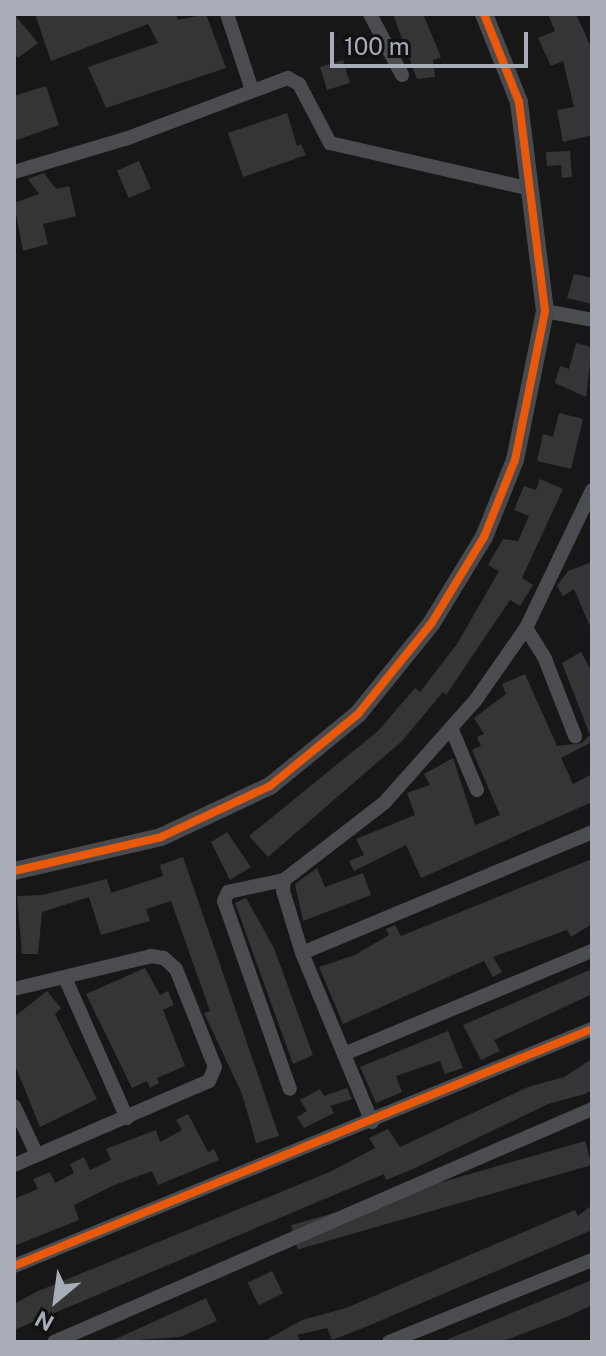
<!DOCTYPE html>
<style>
body{margin:0}
#map{position:relative;width:606px;height:1356px;overflow:hidden;background:#171717;font-family:"Public Sans",sans-serif}
div>[style]{position:absolute}
.building>*{inset:0;background:#353536;transform-origin:0 0}
.street>*{height:14px;margin:-7px;padding:0 7px;transform-origin:7px;border-radius:7px;background:#4b4c50}
.secondary>*{height:18px;margin:-9px;padding:0 9px;transform-origin:9px;border-radius:9px;background:#4a4a4e}
.cycleway>*{height:8px;margin:-4px;padding:0 4px;transform-origin:4px;border-radius:4px;background:#e8590c}
span{translate:-50% -50%;white-space:nowrap;text-align:center;line-height:1.15;-webkit-text-stroke:7px #111113;paint-order:stroke}
.frame{position:absolute;inset:0;border:16px solid #a8adb8;pointer-events:none}
.north{position:absolute;left:16px;top:1260px;width:80px;height:80px;-webkit-text-stroke:6px #111113;paint-order:stroke;rotate:209deg;font-size:22px;font-weight:700;line-height:32px;text-align:center;color:#a8adb8}
.north::after{content:'';display:block;margin:auto;width:28px;height:36px;background:#a8adb8;clip-path:polygon(50% 0,100% 100%,50% 72%,0 100%)}
.scale{position:absolute;left:330px;top:32px;width:198px;height:36px;box-sizing:border-box;border:4px solid #a8adb8;border-top:0;padding-left:10px;font-size:24px;line-height:28px;white-space:nowrap;color:#a8adb8;-webkit-text-stroke:6px #111113;paint-order:stroke}
</style>
<div id="map">
<div class="building">
<div style="clip-path:polygon(14px 14px,38px 43px,18px 58px,14px 53px)"></div>
<div style="clip-path:polygon(35px 14px,176px 14px,178px 20px,206px 14px,226px 68px,106px 108px,88px 67px,158px 43px,148px 24px,51px 61px)"></div>
<div style="clip-path:polygon(393px 14px,423px 14px,441px 57px,433px 60px,435px 77px,417px 79px)"></div>
<div style="clip-path:polygon(548px 14px,576px 14px,592px 49px,592px 135px,563px 142px,557px 110px,574px 107px,563px 61px,551px 66px,538px 38px,555px 31px)"></div>
<div style="left:343px;top:60px;width:24px;height:24px;rotate:73deg"></div>
<div style="clip-path:polygon(46px 86px,59px 125px,14px 141px,14px 96px)"></div>
<div style="clip-path:polygon(287px 113px,297px 146px,301px 144px,306px 155px,243px 177px,228px 133px)"></div>
<div style="clip-path:polygon(570px 151px,572px 177px,562px 178px,561px 165px,547px 166px,546px 152px)"></div>
<div style="left:139px;top:161px;width:30px;height:24px;rotate:67deg"></div>
<div style="clip-path:polygon(44px 173px,56px 189px,69px 186px,76px 216px,43px 224px,48px 244px,23px 251px,14px 203px,39px 194px,28px 179px)"></div>
<div style="clip-path:polygon(574px 274px,592px 278px,592px 304px,567px 298px)"></div>
<div style="clip-path:polygon(576px 343px,592px 347px,586px 397px,555px 383px,560px 366px,569px 369px)"></div>
<div style="clip-path:polygon(559px 413px,583px 419px,571px 469px,537px 461px,543px 434px,553px 437px)"></div>
<div style="clip-path:polygon(540px 479px,563px 489px,522px 578px,533px 585px,520px 606px,510px 600px,446px 695px,443px 692px,402px 741px,268px 857px,249px 836px,378px 731px,415px 688px,420px 692px,457px 644px,499px 571px,488px 565px,503px 539px,518px 541px,529px 516px,514px 510px,524px 486px,536px 490px)"></div>
<div style="clip-path:polygon(592px 562px,592px 631px,574px 589px,563px 596px,557px 586px,568px 571px)"></div>
<div style="clip-path:polygon(581px 652px,592px 672px,592px 742px,561px 758px,573px 784px,592px 774px,592px 802px,421px 878px,406px 845px,354px 871px,349px 861px,364px 855px,356px 839px,415px 815px,407px 793px,430px 785px,424px 774px,453px 758px,475px 825px,500px 815px,472px 750px,481px 746px,477px 737px,484px 734px,474px 718px,506px 694px,502px 684px,525px 674px,557px 746px,582px 743px,590px 735px,562px 663px)"></div>
<div style="clip-path:polygon(227px 832px,251px 867px,230px 880px,211px 842px)"></div>
<div style="clip-path:polygon(183px 857px,279px 1136px,256px 1143px,242px 1094px,204px 1013px,210px 1011px,171px 901px,146px 909px,150px 921px,101px 935px,89px 897px,42px 912px,38px 954px,22px 954px,17px 896px,42px 895px,107px 879px,111px 893px,163px 876px,160px 865px)"></div>
<div style="clip-path:polygon(592px 859px,592px 924px,571px 937px,567px 930px,493px 957px,502px 972px,493px 977px,484px 961px,343px 1024px,319px 967px,355px 955px,389px 935px,386px 929px,395px 925px,401px 936px)"></div>
<div style="clip-path:polygon(317px 868px,325px 887px,363px 873px,371px 895px,303px 921px,295px 884px)"></div>
<div style="clip-path:polygon(246px 898px,274px 948px,313px 1055px,293px 1064px,235px 903px)"></div>
<div style="clip-path:polygon(145px 968px,160px 995px,168px 991px,174px 1005px,163px 1010px,185px 1066px,157px 1078px,159px 1083px,150px 1088px,147px 1081px,132px 1088px,86px 994px)"></div>
<div style="clip-path:polygon(592px 969px,592px 994px,494px 1040px,500px 1051px,481px 1060px,463px 1025px)"></div>
<div style="clip-path:polygon(47px 991px,61px 1008px,55px 1014px,97px 1099px,40px 1127px,14px 1063px,14px 1017px)"></div>
<div style="clip-path:polygon(448px 1031px,463px 1068px,445px 1074px,440px 1061px,396px 1076px,402px 1092px,376px 1103px,360px 1067px)"></div>
<div style="clip-path:polygon(592px 1059px,592px 1090px,585px 1094px,548px 1104px,413px 1169px,386px 1180px,384px 1174px,14px 1330px,14px 1304px,36px 1292px,332px 1171px,375px 1148px,369px 1138px,388px 1129px,400px 1147px,528px 1087px,564px 1077px)"></div>
<div style="clip-path:polygon(347px 1088px,352px 1099px,330px 1106px,334px 1113px,304px 1128px,297px 1117px,307px 1111px,300px 1100px,320px 1089px,324px 1096px)"></div>
<div style="clip-path:polygon(188px 1114px,208px 1152px,214px 1149px,219px 1160px,158px 1185px,152px 1171px,112px 1186px,74px 1205px,79px 1220px,14px 1246px,14px 1199px,38px 1189px,33px 1179px,50px 1172px,55px 1183px,74px 1173px,70px 1164px,84px 1157px,90px 1170px,111px 1160px,106px 1149px,156px 1130px,160px 1142px,182px 1130px,176px 1120px)"></div>
<div style="left:585px;top:1141px;width:25px;height:306px;rotate:74deg"></div>
<div style="clip-path:polygon(592px 1205px,592px 1230px,368px 1326px,332px 1340px,327px 1328px,297px 1335px,301px 1342px,263px 1342px,302px 1320px,346px 1308px,575px 1210px,578px 1216px)"></div>
<div style="left:272px;top:1271px;width:25px;height:27px;rotate:64deg"></div>
<div style="clip-path:polygon(592px 1280px,592px 1305px,569px 1316px,501px 1342px,441px 1342px)"></div>
<div style="clip-path:polygon(206px 1298px,217px 1321px,180px 1337px,109px 1342px)"></div>
</div>
<div class="street">
<div style="left:227px;top:14px;width:80px;rotate:71.8deg"></div>
<div style="left:370px;top:14px;width:69px;rotate:62.3deg"></div>
<div style="left:14px;top:172px;width:119px;rotate:-16.6deg"></div>
<div style="left:128px;top:138px;width:171px;rotate:-20.6deg"></div>
<div style="left:288px;top:78px;width:13px;rotate:29deg"></div>
<div style="left:299px;top:84px;width:67px;rotate:62.3deg"></div>
<div style="left:330px;top:143px;width:206px;rotate:12.9deg"></div>
<div style="left:545px;top:311px;width:48px;rotate:10.8deg"></div>
<div style="left:526px;top:628px;width:36px;rotate:58deg"></div>
<div style="left:545px;top:659px;width:83px;rotate:68.7deg"></div>
<div style="left:452px;top:730px;width:65px;rotate:67.4deg"></div>
<div style="left:284px;top:880px;width:57px;rotate:167.9deg"></div>
<div style="left:228px;top:892px;width:10px;rotate:114deg"></div>
<div style="left:224px;top:901px;width:199px;rotate:70.7deg"></div>
<div style="left:302px;top:953px;width:314px;rotate:-22.6deg"></div>
<div style="left:66px;top:980px;width:151px;rotate:66.2deg"></div>
<div style="left:14px;top:989px;width:141px;rotate:-13.5deg"></div>
<div style="left:151px;top:956px;width:13px;rotate:9deg"></div>
<div style="left:164px;top:958px;width:16px;rotate:43deg"></div>
<div style="left:176px;top:969px;width:105px;rotate:68.3deg"></div>
<div style="left:215px;top:1067px;width:15px;rotate:113deg"></div>
<div style="left:209px;top:1081px;width:212px;rotate:156.7deg"></div>
<div style="left:344px;top:1054px;width:269px;rotate:-22.6deg"></div>
<div style="left:14px;top:1106px;width:54px;rotate:64.9deg"></div>
<div style="left:372px;top:1122px;width:183px;rotate:-112.5deg"></div>
<div style="left:302px;top:953px;width:65px;rotate:-107deg"></div>
<div style="left:283px;top:891px;width:11px;rotate:-85deg"></div>
<div style="left:284px;top:880px;width:126px;rotate:-37.6deg"></div>
<div style="left:384px;top:803px;width:137px;rotate:-48.3deg"></div>
<div style="left:475px;top:701px;width:89px;rotate:-55.1deg"></div>
<div style="left:526px;top:628px;width:153px;rotate:-64.4deg"></div>
<div style="left:14px;top:1266px;width:625px;rotate:-22.3deg"></div>
<div style="left:54px;top:1342px;width:586px;rotate:-23.42deg"></div>
<div style="left:389px;top:1342px;width:219px;rotate:-22deg"></div>
</div>
<div class="secondary">
<div style="left:14px;top:871px;width:151px;rotate:-13deg"></div>
<div style="left:161px;top:837px;width:120px;rotate:-25.1deg"></div>
<div style="left:270px;top:786px;width:114px;rotate:-39.3deg"></div>
<div style="left:358px;top:714px;width:116px;rotate:-51deg"></div>
<div style="left:431px;top:624px;width:102px;rotate:-58.7deg"></div>
<div style="left:484px;top:537px;width:83px;rotate:-68.1deg"></div>
<div style="left:515px;top:460px;width:152px;rotate:-78.6deg"></div>
<div style="left:545px;top:311px;width:211px;rotate:-97.1deg"></div>
<div style="left:519px;top:102px;width:95px;rotate:-111.7deg"></div>
</div>
<div class="cycleway">
<div style="left:14px;top:871px;width:151px;rotate:-13deg"></div>
<div style="left:161px;top:837px;width:120px;rotate:-25.1deg"></div>
<div style="left:270px;top:786px;width:114px;rotate:-39.3deg"></div>
<div style="left:358px;top:714px;width:116px;rotate:-51deg"></div>
<div style="left:431px;top:624px;width:102px;rotate:-58.7deg"></div>
<div style="left:484px;top:537px;width:83px;rotate:-68.1deg"></div>
<div style="left:515px;top:460px;width:152px;rotate:-78.6deg"></div>
<div style="left:545px;top:311px;width:211px;rotate:-97.1deg"></div>
<div style="left:519px;top:102px;width:95px;rotate:-111.7deg"></div>
<div style="left:14px;top:1266px;width:625px;rotate:-22.3deg"></div>
</div>
<div class="frame"></div>
<div class="north">N</div>
<div class="scale">100 m</div>
</div>
